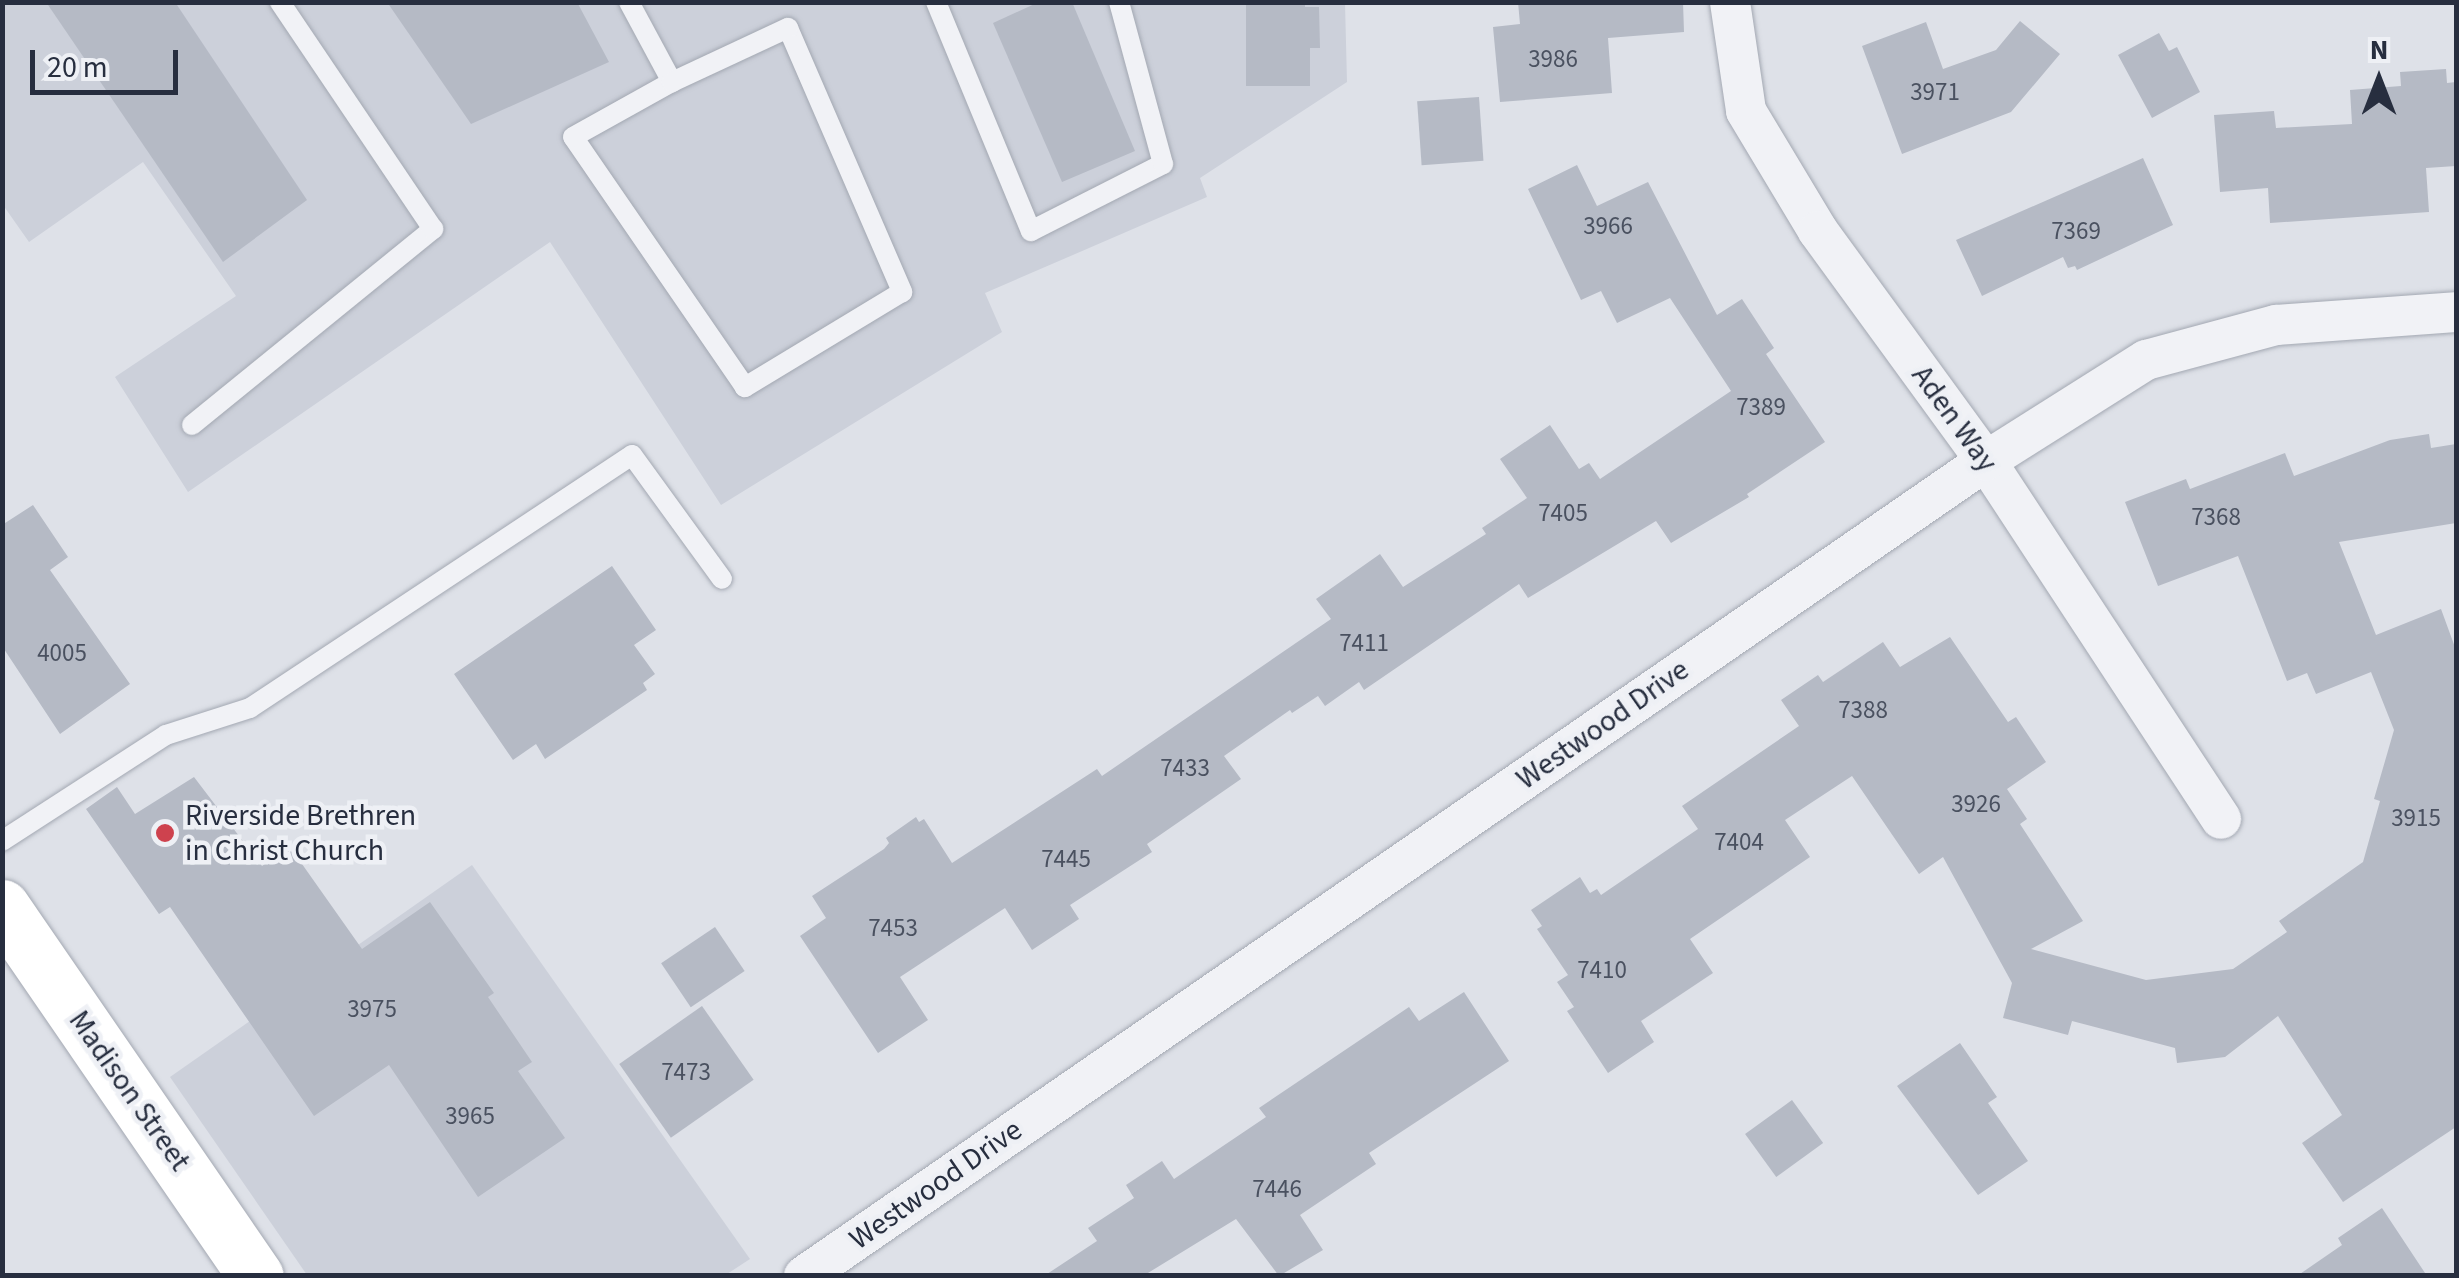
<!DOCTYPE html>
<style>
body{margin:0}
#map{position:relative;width:2459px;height:1278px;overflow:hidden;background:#dee1e8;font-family:"Source Sans 3",sans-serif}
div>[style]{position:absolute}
.built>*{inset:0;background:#ccd0da}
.building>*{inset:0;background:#b5bac5;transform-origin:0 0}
.roads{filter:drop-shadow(0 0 2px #a3a8b2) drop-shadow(0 0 2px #a3a8b2)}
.lane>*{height:20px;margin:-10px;padding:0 10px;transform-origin:10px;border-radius:10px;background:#f1f2f6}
.street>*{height:40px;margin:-20px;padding:0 20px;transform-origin:20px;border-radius:20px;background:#f1f2f6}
.secondary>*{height:55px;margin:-27.5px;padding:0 27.5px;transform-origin:27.5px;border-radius:27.5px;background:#fff}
.dots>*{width:28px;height:28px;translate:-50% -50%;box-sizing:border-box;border:5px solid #eef0f5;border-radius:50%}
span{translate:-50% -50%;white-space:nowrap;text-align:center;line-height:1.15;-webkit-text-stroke:9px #eef0f5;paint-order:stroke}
.number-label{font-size:25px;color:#4a5160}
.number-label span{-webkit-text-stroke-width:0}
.street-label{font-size:30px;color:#272e3f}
.poi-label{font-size:30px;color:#272e3f}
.left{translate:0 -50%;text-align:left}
.frame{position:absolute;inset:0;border:5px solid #272e3f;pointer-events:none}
.north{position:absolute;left:2329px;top:30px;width:100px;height:100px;-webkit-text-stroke:8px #eef0f5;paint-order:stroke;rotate:0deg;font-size:28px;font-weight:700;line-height:40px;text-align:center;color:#272e3f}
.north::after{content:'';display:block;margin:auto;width:35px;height:45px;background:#272e3f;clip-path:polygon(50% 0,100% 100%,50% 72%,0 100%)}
.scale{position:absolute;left:30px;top:50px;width:148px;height:45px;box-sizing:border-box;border:5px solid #272e3f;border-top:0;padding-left:12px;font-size:30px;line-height:35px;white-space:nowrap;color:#272e3f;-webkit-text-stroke:8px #eef0f5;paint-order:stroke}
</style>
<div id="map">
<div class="built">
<div style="clip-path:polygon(2px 3px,1345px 3px,1347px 82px,1200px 178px,1207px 197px,985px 293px,1002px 332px,721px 505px,550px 242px,188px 492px,115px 377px,236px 296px,143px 162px,29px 242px,3px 205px)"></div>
<div style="clip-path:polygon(472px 865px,750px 1259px,724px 1276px,307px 1275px,170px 1077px)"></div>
</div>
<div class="building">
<div style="clip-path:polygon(46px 2px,175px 2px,307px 200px,223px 262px)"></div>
<div style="clip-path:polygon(387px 2px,577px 2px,609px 62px,471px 124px)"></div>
<div style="clip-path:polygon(1039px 2px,1072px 2px,1135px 151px,1062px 182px,993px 23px)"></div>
<div style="clip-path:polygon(1246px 2px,1305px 2px,1305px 7px,1319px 7px,1320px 48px,1310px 48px,1310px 86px,1246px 86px)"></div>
<div style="clip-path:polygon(1518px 2px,1683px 2px,1684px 32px,1608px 38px,1612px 93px,1500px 102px,1493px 27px,1520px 24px)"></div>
<div style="clip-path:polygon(2020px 21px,2060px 54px,2011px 112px,1902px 154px,1862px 46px,1926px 22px,1943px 69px,1996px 50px)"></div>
<div style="clip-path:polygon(2159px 33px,2169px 51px,2177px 47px,2200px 92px,2152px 118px,2118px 55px)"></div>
<div style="clip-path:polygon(2446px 69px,2447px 83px,2456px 82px,2456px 166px,2426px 168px,2429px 212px,2270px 223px,2268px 188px,2220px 192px,2214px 115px,2274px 111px,2276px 128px,2352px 124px,2350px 90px,2401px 86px,2400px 72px)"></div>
<div style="left:1479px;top:97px;width:64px;height:62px;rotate:86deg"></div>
<div style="clip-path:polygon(2143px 158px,2173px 225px,2077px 270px,2075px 266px,2068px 268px,2063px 257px,1982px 296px,1956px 240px)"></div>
<div style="clip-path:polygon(1577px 165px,1597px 206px,1648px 182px,1717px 315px,1742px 299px,1774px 348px,1766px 354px,1825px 442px,1747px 494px,1749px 497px,1671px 543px,1656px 521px,1528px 598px,1519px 584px,1364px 690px,1359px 682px,1325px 706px,1318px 696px,1292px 713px,1290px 710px,1224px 756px,1241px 779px,1147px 844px,1152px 852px,1070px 905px,1079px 919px,1032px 950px,1005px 908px,900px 977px,928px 1020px,878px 1053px,800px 936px,826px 918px,812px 896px,884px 849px,889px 843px,886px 838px,916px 817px,919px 822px,924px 819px,952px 863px,1097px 769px,1102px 776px,1331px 619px,1316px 599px,1380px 554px,1403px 587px,1486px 534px,1482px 528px,1527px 498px,1500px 459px,1550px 425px,1579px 469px,1589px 463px,1600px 479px,1731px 391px,1670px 298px,1617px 323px,1601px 291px,1581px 300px,1528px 189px)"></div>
<div style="clip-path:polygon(2429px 434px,2431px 448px,2456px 444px,2456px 523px,2339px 542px,2376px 635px,2441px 609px,2456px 650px,2456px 1127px,2343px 1202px,2302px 1143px,2342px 1115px,2278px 1016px,2225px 1057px,2177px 1063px,2175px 1048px,2072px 1021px,2068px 1035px,2003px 1018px,2012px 983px,1943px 857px,1919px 874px,1852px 776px,1785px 820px,1810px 857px,1690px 939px,1713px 973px,1641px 1021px,1654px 1042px,1608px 1073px,1567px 1011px,1574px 1007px,1557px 982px,1568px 975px,1537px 929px,1542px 926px,1531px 910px,1580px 877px,1590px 893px,1597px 889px,1601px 895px,1698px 829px,1682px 806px,1799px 726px,1781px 700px,1818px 675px,1823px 682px,1883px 642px,1900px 667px,1950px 637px,2008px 722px,2016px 717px,2046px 762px,2007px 789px,2027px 819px,2020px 824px,2083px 921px,2031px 949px,2146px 980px,2233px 969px,2287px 932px,2279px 921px,2363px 862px,2380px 801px,2374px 799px,2394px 730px,2371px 672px,2316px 694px,2307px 673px,2287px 681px,2238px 556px,2158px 586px,2125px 502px,2186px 479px,2190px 489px,2285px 453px,2294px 476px,2390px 440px)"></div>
<div style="clip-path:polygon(33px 505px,68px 557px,50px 570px,130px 684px,60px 734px,2px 646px,2px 525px)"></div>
<div style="clip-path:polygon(612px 566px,656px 630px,634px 645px,655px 674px,643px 683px,647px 690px,545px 759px,536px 744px,513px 760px,454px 674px)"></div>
<div style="clip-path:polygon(194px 777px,262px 866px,290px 847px,362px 949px,430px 902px,494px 993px,488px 997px,532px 1062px,518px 1071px,565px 1138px,478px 1197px,389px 1065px,314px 1116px,170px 907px,159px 914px,86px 809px,117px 787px,135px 814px)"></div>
<div style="left:715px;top:927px;width:53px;height:65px;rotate:56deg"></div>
<div style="clip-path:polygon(1464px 992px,1509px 1061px,1369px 1153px,1376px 1164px,1300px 1215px,1323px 1250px,1279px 1276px,1236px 1219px,1143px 1276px,1044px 1276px,1097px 1241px,1088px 1228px,1134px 1198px,1126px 1185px,1162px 1161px,1174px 1179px,1266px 1117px,1259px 1108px,1409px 1007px,1419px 1021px)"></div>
<div style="left:702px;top:1006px;width:90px;height:101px;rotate:55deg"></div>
<div style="clip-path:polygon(1960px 1043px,1997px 1097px,1988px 1103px,2028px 1161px,1978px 1195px,1897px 1086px)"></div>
<div style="left:1792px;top:1100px;width:53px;height:58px;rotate:54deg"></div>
<div style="clip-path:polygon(2382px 1208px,2427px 1276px,2297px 1276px,2342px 1245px,2338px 1238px)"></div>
</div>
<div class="roads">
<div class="lane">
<div style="left:629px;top:2px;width:91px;rotate:61.7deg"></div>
<div style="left:936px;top:2px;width:248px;rotate:67.5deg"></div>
<div style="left:1031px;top:231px;width:148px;rotate:-26.9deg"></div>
<div style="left:1163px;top:164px;width:168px;rotate:-105.2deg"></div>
<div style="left:788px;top:28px;width:288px;rotate:66.6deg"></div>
<div style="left:902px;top:292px;width:184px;rotate:148.8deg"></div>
<div style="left:745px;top:387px;width:303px;rotate:-124.5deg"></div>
<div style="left:573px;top:137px;width:113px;rotate:-29.1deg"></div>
<div style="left:672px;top:82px;width:128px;rotate:-25deg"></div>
<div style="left:192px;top:425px;width:311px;rotate:-39.1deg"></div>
<div style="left:433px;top:229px;width:274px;rotate:-124deg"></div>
<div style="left:2px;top:841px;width:195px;rotate:-32.9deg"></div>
<div style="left:166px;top:735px;width:88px;rotate:-17.8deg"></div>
<div style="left:250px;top:708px;width:458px;rotate:-33.5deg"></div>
<div style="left:632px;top:455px;width:153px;rotate:54deg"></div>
</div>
<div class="street">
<div style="left:1730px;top:2px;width:110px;rotate:81.6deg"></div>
<div style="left:1746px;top:111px;width:140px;rotate:59deg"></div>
<div style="left:1818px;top:231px;width:285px;rotate:53.9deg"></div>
<div style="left:1986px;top:461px;width:428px;rotate:56.7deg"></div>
<div style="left:804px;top:1276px;width:1436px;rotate:-34.59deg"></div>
<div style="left:1986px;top:461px;width:189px;rotate:-32.3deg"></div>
<div style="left:2146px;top:360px;width:135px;rotate:-15.1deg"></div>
<div style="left:2276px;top:325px;width:180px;rotate:-4.1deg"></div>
</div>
<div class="secondary">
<div style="left:2px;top:907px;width:448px;rotate:55.5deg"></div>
</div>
</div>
<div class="dots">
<div style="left:165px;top:833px;background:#ce424e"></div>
</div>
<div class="number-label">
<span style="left:1553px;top:59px">3986</span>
<span style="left:1935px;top:92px">3971</span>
<span style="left:1608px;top:226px">3966</span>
<span style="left:2076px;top:231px">7369</span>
<span style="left:1761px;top:407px">7389</span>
<span style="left:1563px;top:513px">7405</span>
<span style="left:2216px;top:517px">7368</span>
<span style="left:1364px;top:643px">7411</span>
<span style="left:62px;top:653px">4005</span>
<span style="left:1863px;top:710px">7388</span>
<span style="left:1185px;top:768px">7433</span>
<span style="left:1976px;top:804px">3926</span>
<span style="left:2416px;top:818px">3915</span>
<span style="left:1739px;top:842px">7404</span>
<span style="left:1066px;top:859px">7445</span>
<span style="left:893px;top:928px">7453</span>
<span style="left:1602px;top:970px">7410</span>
<span style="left:372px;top:1009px">3975</span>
<span style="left:686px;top:1072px">7473</span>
<span style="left:470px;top:1116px">3965</span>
<span style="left:1277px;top:1189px">7446</span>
</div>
<div class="street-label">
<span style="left:1954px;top:419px;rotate:54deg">Aden Way</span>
<span style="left:1603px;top:725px;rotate:-35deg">Westwood Drive</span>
<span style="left:129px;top:1091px;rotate:55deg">Madison Street</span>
<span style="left:936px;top:1185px;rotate:-35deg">Westwood Drive</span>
</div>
<div class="poi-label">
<span class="left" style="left:185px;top:833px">Riverside Brethren<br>in Christ Church</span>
</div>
<div class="frame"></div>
<div class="north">N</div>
<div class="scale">20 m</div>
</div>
